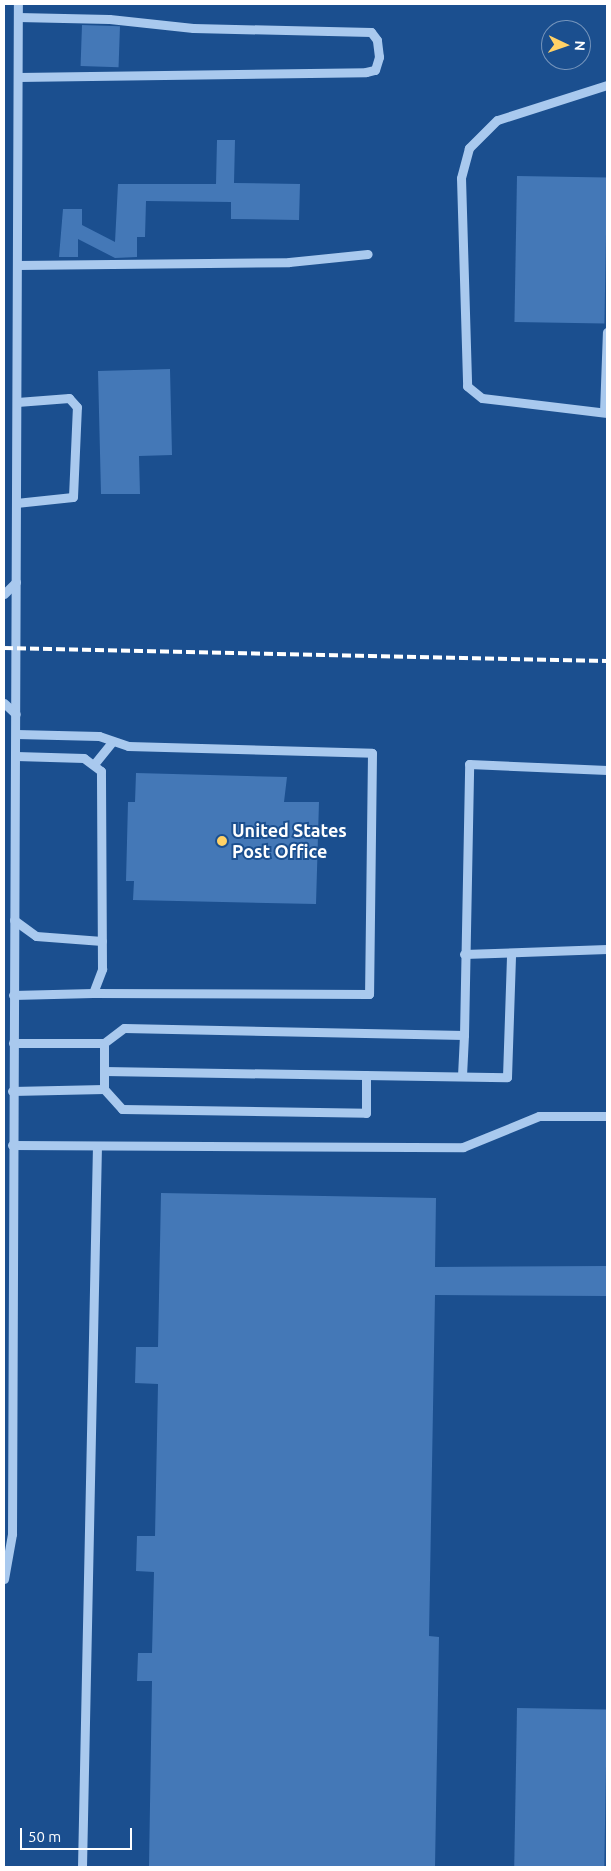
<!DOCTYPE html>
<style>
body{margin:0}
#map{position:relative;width:611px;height:1871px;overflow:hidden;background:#1b4f8f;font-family:Ubuntu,sans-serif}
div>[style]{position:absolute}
.building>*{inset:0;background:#4478b7;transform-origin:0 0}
.minor>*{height:9px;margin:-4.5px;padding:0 4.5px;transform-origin:4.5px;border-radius:4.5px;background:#a9c9ee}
.rail>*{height:4px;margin-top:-2px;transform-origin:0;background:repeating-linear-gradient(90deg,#fff 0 9px,transparent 0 13px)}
.dots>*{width:14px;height:14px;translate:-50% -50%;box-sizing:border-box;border:2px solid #1b4f8f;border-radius:50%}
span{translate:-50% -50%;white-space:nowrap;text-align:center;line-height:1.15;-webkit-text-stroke:4px #1b4f8f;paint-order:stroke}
.poi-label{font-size:18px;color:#fff;font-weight:700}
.left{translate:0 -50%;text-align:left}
.frame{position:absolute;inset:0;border:5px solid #fff;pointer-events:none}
.north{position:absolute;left:541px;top:20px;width:50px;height:50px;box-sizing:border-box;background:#1b4f8f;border:1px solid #7695bc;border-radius:50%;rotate:93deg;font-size:14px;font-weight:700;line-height:20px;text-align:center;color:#fff}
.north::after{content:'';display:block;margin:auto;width:18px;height:22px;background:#ffd166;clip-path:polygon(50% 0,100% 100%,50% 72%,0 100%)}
.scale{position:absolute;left:20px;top:1828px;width:112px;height:22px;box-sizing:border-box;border:2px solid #fff;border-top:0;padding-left:6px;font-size:15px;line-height:18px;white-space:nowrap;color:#fff;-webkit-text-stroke:4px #1b4f8f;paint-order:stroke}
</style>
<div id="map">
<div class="building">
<div style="left:82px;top:25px;width:38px;height:41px;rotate:2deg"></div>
<div style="clip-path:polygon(217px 140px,235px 140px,234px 183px,300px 184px,299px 220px,231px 219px,231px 202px,146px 201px,145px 237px,137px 237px,137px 257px,115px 258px,78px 239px,78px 257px,59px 257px,63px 209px,82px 209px,82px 225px,115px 242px,118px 184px,216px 184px)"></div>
<div style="left:517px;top:176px;width:90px;height:146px;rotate:1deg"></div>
<div style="clip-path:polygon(170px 369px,172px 455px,139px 456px,140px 494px,101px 494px,98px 371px)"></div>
<div style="clip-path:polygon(136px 773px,287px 777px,284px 802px,319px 802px,316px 904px,133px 900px,134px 881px,126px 881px,128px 802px,135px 802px)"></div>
<div style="clip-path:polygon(161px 1193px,436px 1198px,435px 1267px,607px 1266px,607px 1296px,435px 1295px,429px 1636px,439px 1637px,435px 1867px,149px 1867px,152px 1681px,137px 1681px,138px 1653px,152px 1653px,154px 1572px,136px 1571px,137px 1536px,155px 1536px,158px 1384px,135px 1383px,136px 1347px,158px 1347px)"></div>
<div style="left:517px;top:1708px;width:90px;height:159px;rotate:1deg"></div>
</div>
<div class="minor">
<div style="left:18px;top:77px;width:348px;rotate:-0.8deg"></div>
<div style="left:366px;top:72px;width:9px;rotate:-13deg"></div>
<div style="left:375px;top:70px;width:14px;rotate:-73deg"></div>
<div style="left:379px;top:57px;width:17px;rotate:-97deg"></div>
<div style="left:377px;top:40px;width:10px;rotate:-127deg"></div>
<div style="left:371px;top:32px;width:178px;rotate:-178.7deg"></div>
<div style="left:193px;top:28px;width:84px;rotate:-173.9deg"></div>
<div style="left:109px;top:19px;width:91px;rotate:-178.7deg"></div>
<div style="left:607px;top:85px;width:115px;rotate:162.3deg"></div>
<div style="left:497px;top:120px;width:40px;rotate:135deg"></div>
<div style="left:469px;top:148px;width:31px;rotate:105deg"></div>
<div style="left:461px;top:178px;width:208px;rotate:88.3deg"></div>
<div style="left:467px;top:386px;width:19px;rotate:39deg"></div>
<div style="left:482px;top:398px;width:126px;rotate:6.8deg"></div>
<div style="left:17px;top:265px;width:272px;rotate:-0.6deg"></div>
<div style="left:289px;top:262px;width:79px;rotate:-5.8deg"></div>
<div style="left:604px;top:412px;width:80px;rotate:-87.9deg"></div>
<div style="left:16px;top:503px;width:57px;rotate:-6deg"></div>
<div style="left:73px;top:497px;width:90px;rotate:-87.5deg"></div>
<div style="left:77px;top:407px;width:12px;rotate:-132deg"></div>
<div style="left:69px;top:398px;width:52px;rotate:175.6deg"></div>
<div style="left:4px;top:594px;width:17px;rotate:-45deg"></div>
<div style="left:4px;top:703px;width:16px;rotate:43deg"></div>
<div style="left:16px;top:734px;width:83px;rotate:1.4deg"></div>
<div style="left:99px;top:736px;width:31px;rotate:19deg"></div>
<div style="left:128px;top:746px;width:244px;rotate:1.6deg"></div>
<div style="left:372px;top:753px;width:241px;rotate:90.7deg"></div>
<div style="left:369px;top:994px;width:276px;rotate:-179.8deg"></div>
<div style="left:95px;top:763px;width:28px;rotate:-51deg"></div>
<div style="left:14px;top:920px;width:27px;rotate:36deg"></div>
<div style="left:36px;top:936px;width:66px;rotate:4.3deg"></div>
<div style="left:464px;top:954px;width:143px;rotate:-2deg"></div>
<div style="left:13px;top:995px;width:80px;rotate:-1.4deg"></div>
<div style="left:93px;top:993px;width:26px;rotate:-69deg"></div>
<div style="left:102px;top:969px;width:198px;rotate:-90.3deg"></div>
<div style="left:101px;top:771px;width:21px;rotate:-143deg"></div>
<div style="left:84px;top:758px;width:68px;rotate:-178.3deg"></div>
<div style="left:104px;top:1043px;width:25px;rotate:-37deg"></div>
<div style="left:124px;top:1028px;width:340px;rotate:1.2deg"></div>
<div style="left:464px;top:1035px;width:271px;rotate:-88.9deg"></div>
<div style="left:469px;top:764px;width:138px;rotate:2.5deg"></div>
<div style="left:104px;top:1071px;width:403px;rotate:0.9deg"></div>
<div style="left:507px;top:1077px;width:123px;rotate:-88.1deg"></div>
<div style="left:462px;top:1076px;width:41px;rotate:-87.2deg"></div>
<div style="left:104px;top:1089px;width:27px;rotate:48deg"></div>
<div style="left:122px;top:1109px;width:244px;rotate:0.9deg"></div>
<div style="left:366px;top:1113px;width:38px;rotate:-90deg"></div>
<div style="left:12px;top:1091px;width:92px;rotate:-1.2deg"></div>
<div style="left:104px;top:1089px;width:46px;rotate:-90deg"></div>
<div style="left:104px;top:1043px;width:91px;rotate:180deg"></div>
<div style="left:12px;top:1145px;width:451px;rotate:0.3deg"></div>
<div style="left:463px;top:1147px;width:82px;rotate:-22.2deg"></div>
<div style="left:539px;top:1116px;width:68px"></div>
<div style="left:4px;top:1579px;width:46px;rotate:-79.9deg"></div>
<div style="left:12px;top:1534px;width:1530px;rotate:-89.78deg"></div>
<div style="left:82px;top:1867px;width:720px;rotate:-88.81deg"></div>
</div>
<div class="rail">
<div style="left:4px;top:648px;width:603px;rotate:1.24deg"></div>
</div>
<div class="dots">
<div style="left:222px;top:841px;background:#ffd166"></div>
</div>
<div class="poi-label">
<span class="left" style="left:232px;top:841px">United States<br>Post Office</span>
</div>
<div class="frame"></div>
<div class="north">N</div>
<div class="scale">50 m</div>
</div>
